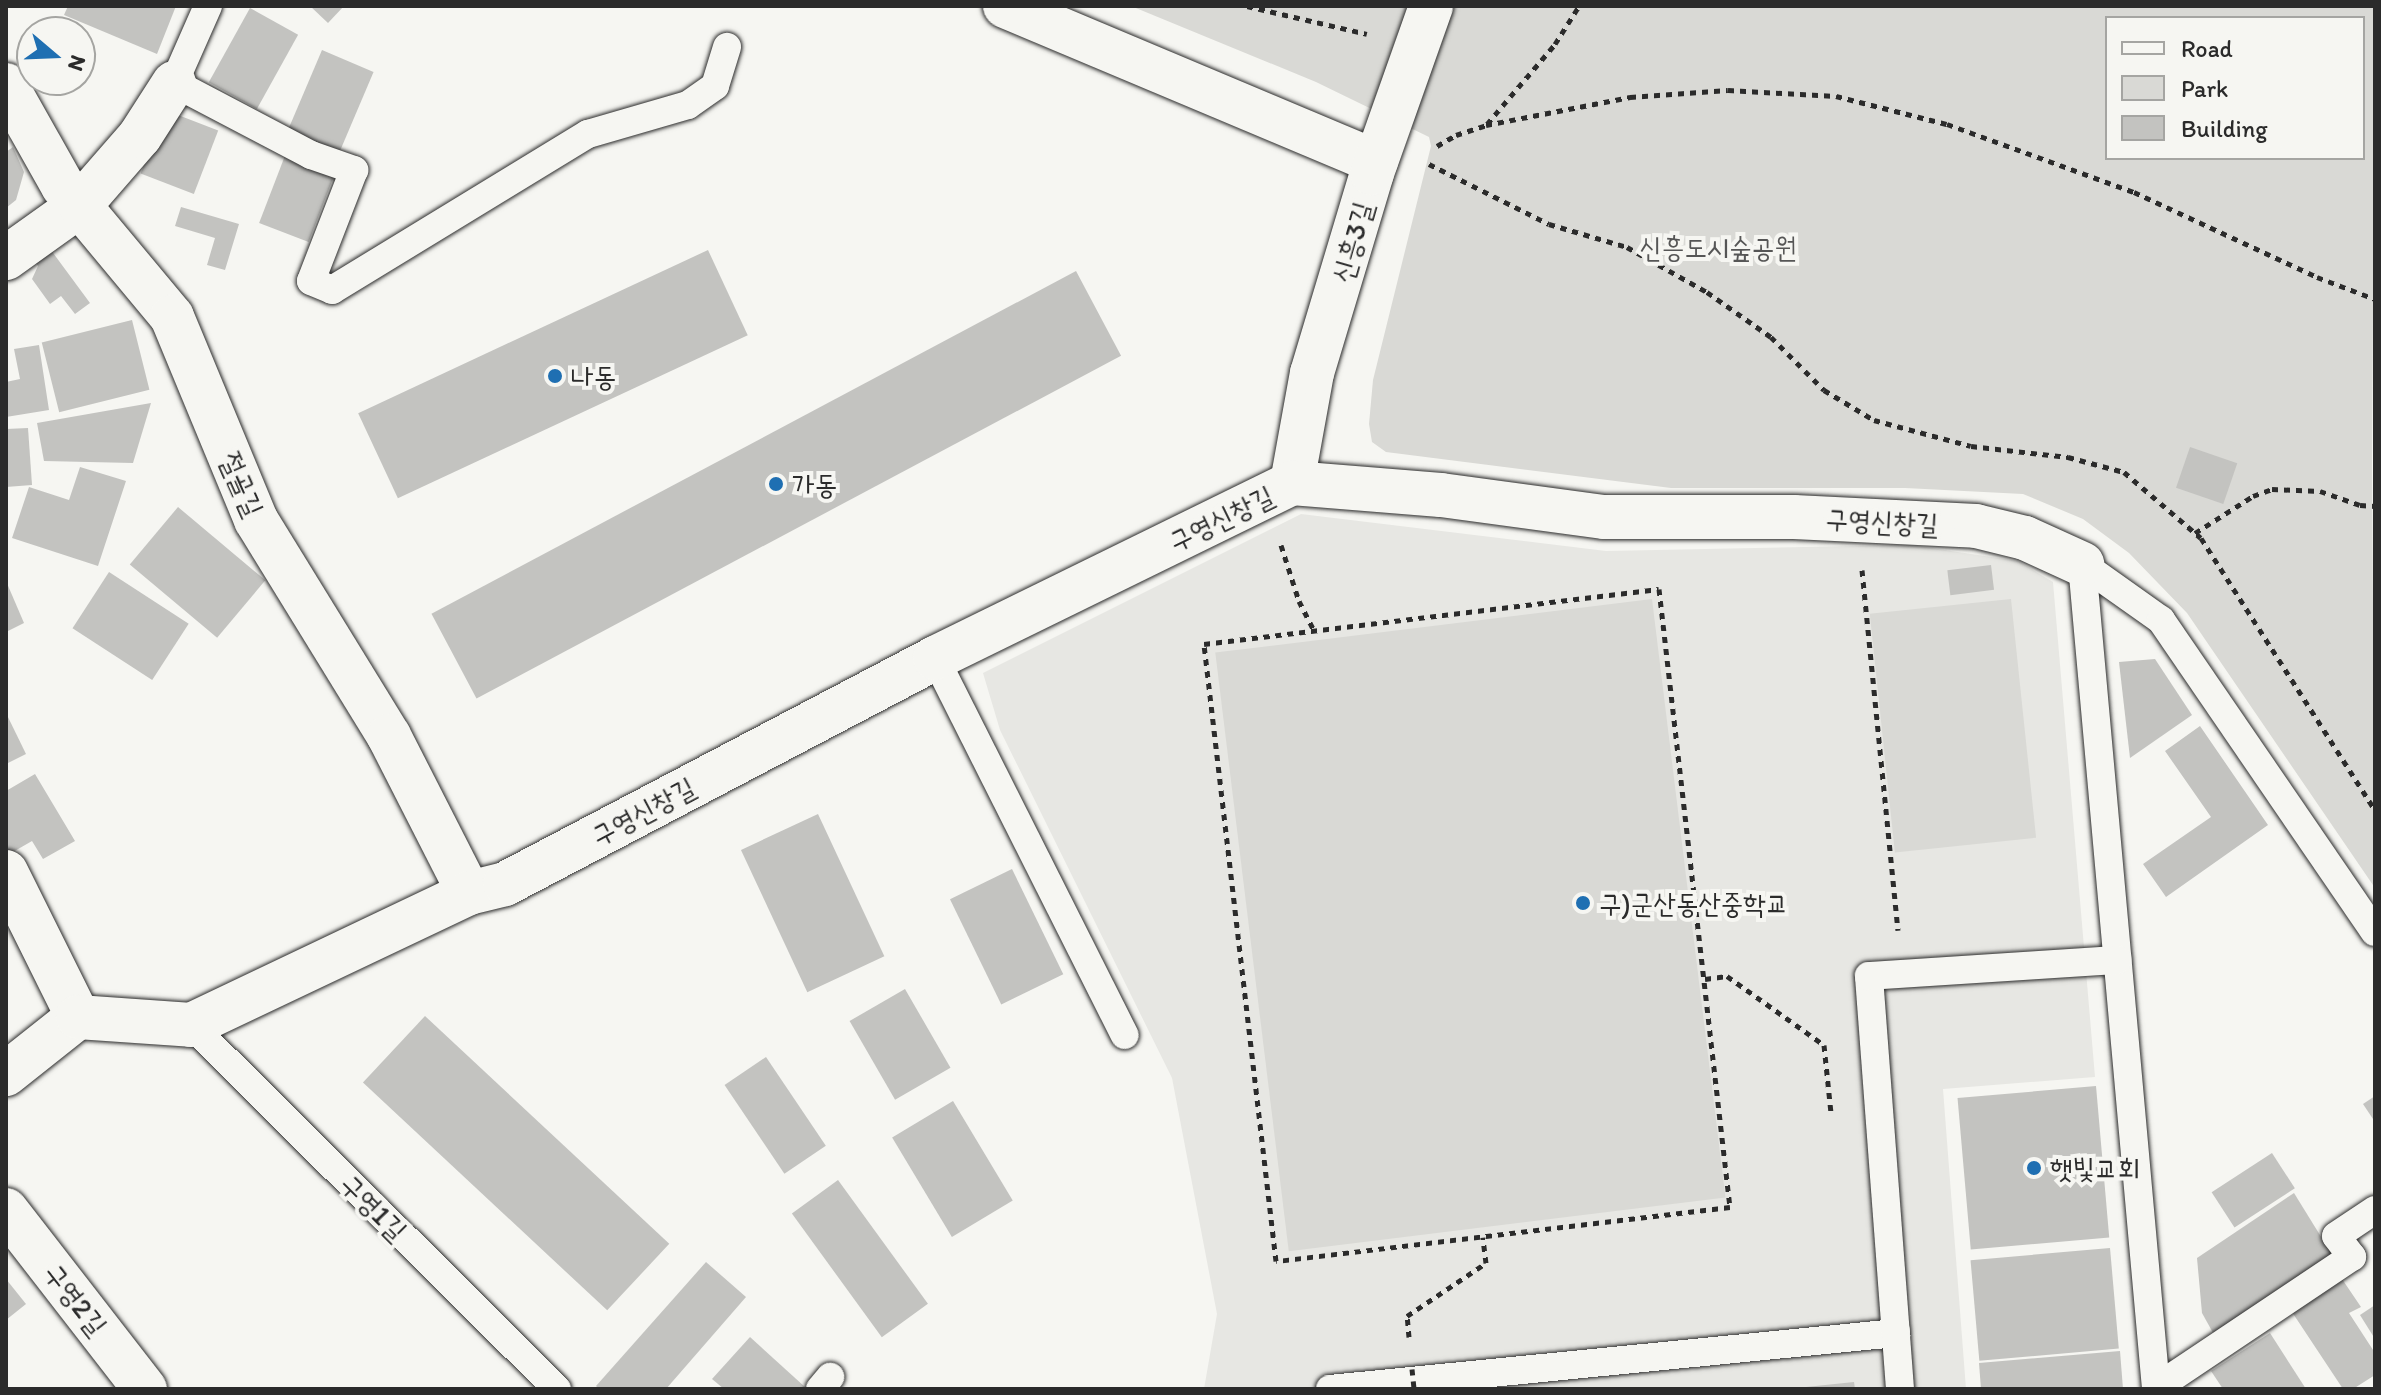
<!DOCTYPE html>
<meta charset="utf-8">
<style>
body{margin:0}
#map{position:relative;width:2381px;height:1395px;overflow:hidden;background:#f6f6f2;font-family:Itim,"Poor Story",sans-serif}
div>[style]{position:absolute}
.built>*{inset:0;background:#e7e7e3}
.green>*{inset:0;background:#d9d9d5;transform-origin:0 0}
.building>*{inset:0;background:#c3c3c0;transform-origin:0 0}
.path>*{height:5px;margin-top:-2.5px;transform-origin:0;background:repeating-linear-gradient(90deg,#2b2b2b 0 6px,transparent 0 12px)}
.roads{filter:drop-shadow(0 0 2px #2b2b2b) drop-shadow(0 0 2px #2b2b2b)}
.service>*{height:28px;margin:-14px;padding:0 14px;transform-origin:14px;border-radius:14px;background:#f6f6f2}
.minor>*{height:44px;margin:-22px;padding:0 22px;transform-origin:22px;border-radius:22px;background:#f6f6f2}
.path-bridge>*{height:5px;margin-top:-2.5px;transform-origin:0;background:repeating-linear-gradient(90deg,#2b2b2b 0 6px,transparent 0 12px)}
.dots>*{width:22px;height:22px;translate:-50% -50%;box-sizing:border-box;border:4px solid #f6f6f2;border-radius:50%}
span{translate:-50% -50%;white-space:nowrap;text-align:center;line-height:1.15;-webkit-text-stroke:8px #f6f6f2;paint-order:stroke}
.street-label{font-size:28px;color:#2b2b2b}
.park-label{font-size:28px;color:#565656}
.poi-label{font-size:28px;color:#2b2b2b}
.left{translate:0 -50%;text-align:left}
.frame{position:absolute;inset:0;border:8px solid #2b2b2b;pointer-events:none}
.legend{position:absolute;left:2105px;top:16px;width:260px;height:144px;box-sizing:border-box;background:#f6f6f2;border:2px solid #a5a5a2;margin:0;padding:10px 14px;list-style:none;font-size:24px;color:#2b2b2b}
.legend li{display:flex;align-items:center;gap:16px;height:40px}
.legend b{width:40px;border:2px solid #a5a5a2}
.north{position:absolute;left:16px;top:16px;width:80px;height:80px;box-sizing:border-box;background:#f6f6f2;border:2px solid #a5a5a2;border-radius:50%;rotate:109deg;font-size:22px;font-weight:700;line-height:32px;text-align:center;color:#2b2b2b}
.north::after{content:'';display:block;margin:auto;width:28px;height:36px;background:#1f6fb2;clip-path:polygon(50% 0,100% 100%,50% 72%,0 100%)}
</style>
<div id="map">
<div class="built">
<div style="clip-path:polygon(1301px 514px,1606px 551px,1911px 545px,2018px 561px,2053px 582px,2095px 1077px,1943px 1089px,1966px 1389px,1204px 1389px,1217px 1314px,1172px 1078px,1000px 730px,983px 673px)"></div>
</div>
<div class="green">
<div style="clip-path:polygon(evenodd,1131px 6px,2375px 6px,2372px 464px,2375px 888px,2187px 613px,2129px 553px,2083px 519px,2023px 494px,1905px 488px,1671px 488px,1386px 452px,1372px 442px,1369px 424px,1373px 380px,1431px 146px,1429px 137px,1316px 82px,1131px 6px,2107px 18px,2363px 18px,2363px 158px,2107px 158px,2107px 18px)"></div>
<div style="left:1652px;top:599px;width:603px;height:440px;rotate:83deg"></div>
<div style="left:2011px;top:599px;width:240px;height:142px;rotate:84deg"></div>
</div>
<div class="building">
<div style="clip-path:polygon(68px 6px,176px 6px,157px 54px,64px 15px)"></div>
<div style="clip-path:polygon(310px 6px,344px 6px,328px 23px)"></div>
<div style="left:250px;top:8px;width:55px;height:85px;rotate:29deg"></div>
<div style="left:322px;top:50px;width:56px;height:90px;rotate:23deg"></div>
<div style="left:165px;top:110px;width:57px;height:68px;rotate:21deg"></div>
<div style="clip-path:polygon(13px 147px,24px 172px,16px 200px,6px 208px,6px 152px)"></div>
<div style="left:286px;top:153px;width:53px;height:75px;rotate:21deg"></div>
<div style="clip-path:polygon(181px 207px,239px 224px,225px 270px,207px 265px,215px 238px,175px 226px)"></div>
<div style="clip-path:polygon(45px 242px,90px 303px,75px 314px,61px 296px,50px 304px,32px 279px,38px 266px,29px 253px)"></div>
<div style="left:708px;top:250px;width:94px;height:386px;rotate:65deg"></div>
<div style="left:1076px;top:271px;width:96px;height:730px;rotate:62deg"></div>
<div style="left:132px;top:320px;width:72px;height:93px;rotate:76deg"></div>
<div style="clip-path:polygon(39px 345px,49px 410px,6px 417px,6px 382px,20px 379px,14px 349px)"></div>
<div style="clip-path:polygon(151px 403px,133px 463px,44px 461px,37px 423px)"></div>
<div style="clip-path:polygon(28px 428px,32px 485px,6px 487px,6px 429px)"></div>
<div style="left:2190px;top:447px;width:50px;height:43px;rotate:19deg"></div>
<div style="clip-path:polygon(80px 467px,126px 481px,98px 566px,12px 538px,29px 487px,69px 500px)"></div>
<div style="left:178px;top:507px;width:114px;height:75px;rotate:40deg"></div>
<div style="left:1991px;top:565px;width:25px;height:44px;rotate:83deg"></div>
<div style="left:109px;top:572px;width:95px;height:67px;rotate:33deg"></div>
<div style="clip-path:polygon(6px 581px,24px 623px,6px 632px)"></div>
<div style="clip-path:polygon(2155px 659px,2192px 715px,2130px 758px,2119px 662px)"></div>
<div style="clip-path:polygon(6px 713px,26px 754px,6px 764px)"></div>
<div style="clip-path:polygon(2200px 726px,2268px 825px,2166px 897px,2143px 864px,2211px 817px,2165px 751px)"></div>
<div style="clip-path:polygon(35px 774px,75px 841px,43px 859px,32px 841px,6px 856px,6px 791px)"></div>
<div style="left:818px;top:814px;width:157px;height:85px;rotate:65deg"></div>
<div style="left:1012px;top:869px;width:117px;height:69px;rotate:64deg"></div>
<div style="left:905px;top:989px;width:91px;height:64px;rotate:60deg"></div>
<div style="left:425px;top:1016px;width:334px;height:91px;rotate:43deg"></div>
<div style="left:766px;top:1057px;width:107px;height:50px;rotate:56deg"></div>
<div style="left:2096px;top:1086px;width:152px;height:139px;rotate:85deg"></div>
<div style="clip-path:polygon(2375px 1096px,2375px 1122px,2363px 1104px)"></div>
<div style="left:953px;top:1101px;width:116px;height:71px;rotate:59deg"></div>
<div style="left:2272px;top:1153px;width:42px;height:72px;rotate:57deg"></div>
<div style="left:838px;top:1180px;width:153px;height:57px;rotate:54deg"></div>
<div style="clip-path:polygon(2294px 1193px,2336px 1261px,2217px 1340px,2202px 1313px,2197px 1258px)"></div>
<div style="left:2110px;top:1248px;width:101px;height:140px;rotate:85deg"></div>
<div style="clip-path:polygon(706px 1262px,746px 1297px,666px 1389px,599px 1389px,596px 1386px)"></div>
<div style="clip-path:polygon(2340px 1276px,2361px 1307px,2349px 1313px,2375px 1353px,2375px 1375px,2353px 1389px,2343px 1389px,2290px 1309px)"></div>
<div style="clip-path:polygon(6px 1279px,26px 1304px,6px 1320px)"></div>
<div style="clip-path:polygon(2375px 1305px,2375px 1339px,2360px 1315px)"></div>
<div style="clip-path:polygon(2270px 1333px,2306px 1389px,2223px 1389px,2211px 1371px)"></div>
<div style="clip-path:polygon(750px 1337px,805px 1387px,803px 1389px,724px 1389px,712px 1379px)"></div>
<div style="clip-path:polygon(2120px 1351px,2123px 1389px,1981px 1389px,1979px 1363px)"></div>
<div style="clip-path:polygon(1854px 1382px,1855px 1389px,1806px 1389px,1806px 1387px)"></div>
</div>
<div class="path">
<div style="left:1247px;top:6px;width:123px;rotate:13.1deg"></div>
<div style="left:1487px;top:124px;width:105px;rotate:-49.6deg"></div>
<div style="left:1555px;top:44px;width:45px;rotate:-57.7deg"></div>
<div style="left:1437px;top:146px;width:22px;rotate:-30deg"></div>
<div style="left:1456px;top:135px;width:32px;rotate:-18deg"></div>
<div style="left:1486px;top:125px;width:147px;rotate:-11deg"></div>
<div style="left:1630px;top:97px;width:98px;rotate:-4.1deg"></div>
<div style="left:1728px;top:90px;width:108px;rotate:3.2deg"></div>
<div style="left:1836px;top:96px;width:114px;rotate:14.2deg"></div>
<div style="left:1947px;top:124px;width:199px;rotate:20deg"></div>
<div style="left:2134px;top:192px;width:202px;rotate:24.9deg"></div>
<div style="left:2317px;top:277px;width:62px;rotate:20.8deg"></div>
<div style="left:1429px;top:164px;width:134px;rotate:26.6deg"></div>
<div style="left:1549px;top:224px;width:81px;rotate:16.4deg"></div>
<div style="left:1627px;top:247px;width:92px;rotate:29.4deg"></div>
<div style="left:1707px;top:292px;width:78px;rotate:35.1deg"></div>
<div style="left:1771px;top:337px;width:75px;rotate:45deg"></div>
<div style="left:1824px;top:390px;width:58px;rotate:31deg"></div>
<div style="left:1874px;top:420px;width:100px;rotate:15deg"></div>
<div style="left:1971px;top:446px;width:98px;rotate:6.5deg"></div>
<div style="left:2068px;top:457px;width:58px;rotate:15deg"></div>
<div style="left:2124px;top:472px;width:101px;rotate:40.6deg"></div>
<div style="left:2201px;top:538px;width:323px;rotate:57.4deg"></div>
<div style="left:2195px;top:533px;width:69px;rotate:-32.5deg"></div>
<div style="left:2253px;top:496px;width:20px;rotate:-20deg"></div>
<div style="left:2272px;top:489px;width:48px;rotate:2.4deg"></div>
<div style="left:2320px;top:491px;width:42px;rotate:19.3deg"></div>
<div style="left:2360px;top:505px;width:15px;rotate:4deg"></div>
<div style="left:1281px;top:545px;width:59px;rotate:72.2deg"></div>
<div style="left:1299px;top:601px;width:33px;rotate:63deg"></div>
<div style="left:1862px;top:570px;width:362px;rotate:84.3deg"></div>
<div style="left:1659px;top:589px;width:622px;rotate:83.45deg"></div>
<div style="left:1730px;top:1207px;width:457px;rotate:173.2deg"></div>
<div style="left:1276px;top:1261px;width:621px;rotate:-96.66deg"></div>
<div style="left:1204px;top:644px;width:458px;rotate:-6.9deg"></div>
<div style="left:1705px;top:979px;width:22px;rotate:-8deg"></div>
<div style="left:1727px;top:976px;width:119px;rotate:35.4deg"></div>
<div style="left:1824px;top:1045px;width:68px;rotate:84.1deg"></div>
<div style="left:1409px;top:1337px;width:21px;rotate:-95deg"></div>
<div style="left:1407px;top:1316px;width:95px;rotate:-33.9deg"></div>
<div style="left:1486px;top:1263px;width:26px;rotate:-97deg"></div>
</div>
<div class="roads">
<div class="service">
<div style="left:208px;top:6px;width:84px;rotate:113.8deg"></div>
<div style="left:174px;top:83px;width:155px;rotate:27.7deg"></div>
<div style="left:311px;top:155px;width:46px;rotate:19.2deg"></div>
<div style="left:354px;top:170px;width:119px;rotate:111.2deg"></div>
<div style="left:311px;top:281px;width:23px;rotate:23deg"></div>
<div style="left:332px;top:290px;width:300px;rotate:-31.4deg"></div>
<div style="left:588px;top:134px;width:104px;rotate:-16.2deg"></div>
<div style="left:688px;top:105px;width:33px;rotate:-35deg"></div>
<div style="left:715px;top:86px;width:41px;rotate:-72.9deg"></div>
<div style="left:2082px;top:564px;width:828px;rotate:84.87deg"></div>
<div style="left:2082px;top:564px;width:97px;rotate:35.3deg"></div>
<div style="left:2161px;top:620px;width:378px;rotate:55.6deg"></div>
<div style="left:935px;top:658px;width:422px;rotate:63.3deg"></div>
<div style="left:191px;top:1025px;width:516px;rotate:44.84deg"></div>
<div style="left:2156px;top:1388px;width:236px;rotate:-33.8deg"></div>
<div style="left:2352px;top:1257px;width:26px;rotate:-127deg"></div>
<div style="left:2336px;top:1236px;width:47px;rotate:-33.7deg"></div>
<div style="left:820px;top:1389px;width:16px;rotate:-50deg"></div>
<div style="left:1330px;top:1389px;width:569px;rotate:-5.65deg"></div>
<div style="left:1900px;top:1389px;width:414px;rotate:-94.3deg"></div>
<div style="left:1869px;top:976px;width:249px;rotate:-3.7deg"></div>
</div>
<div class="minor">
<div style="left:1005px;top:6px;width:402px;rotate:22.8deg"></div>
<div style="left:6px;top:85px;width:116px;rotate:60.6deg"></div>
<div style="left:63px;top:186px;width:170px;rotate:50.2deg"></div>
<div style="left:172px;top:317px;width:220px;rotate:67.5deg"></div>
<div style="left:256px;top:520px;width:254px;rotate:58.4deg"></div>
<div style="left:389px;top:736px;width:176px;rotate:63deg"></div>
<div style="left:6px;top:258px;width:91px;rotate:-35.6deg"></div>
<div style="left:80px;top:205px;width:91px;rotate:-49deg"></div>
<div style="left:140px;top:136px;width:63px;rotate:-57.3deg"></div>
<div style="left:1292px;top:483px;width:112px;rotate:-79.7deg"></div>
<div style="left:1312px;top:373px;width:209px;rotate:-73.3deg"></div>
<div style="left:1372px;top:173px;width:177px;rotate:-70.5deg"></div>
<div style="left:6px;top:872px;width:162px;rotate:63.6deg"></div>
<div style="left:6px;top:1074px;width:92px;rotate:-38.4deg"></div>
<div style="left:78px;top:1017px;width:113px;rotate:4deg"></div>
<div style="left:191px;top:1025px;width:308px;rotate:-25.4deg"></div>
<div style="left:469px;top:893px;width:37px;rotate:-14deg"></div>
<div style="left:505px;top:884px;width:486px;rotate:-27.7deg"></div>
<div style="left:935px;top:658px;width:398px;rotate:-26.1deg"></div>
<div style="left:1292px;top:483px;width:149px;rotate:4.6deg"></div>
<div style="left:1441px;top:495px;width:164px;rotate:7.7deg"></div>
<div style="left:1604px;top:517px;width:190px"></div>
<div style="left:1794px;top:517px;width:182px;rotate:2.8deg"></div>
<div style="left:1976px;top:526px;width:50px;rotate:13.8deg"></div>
<div style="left:2025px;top:538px;width:63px;rotate:24.5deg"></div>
<div style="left:6px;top:1210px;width:227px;rotate:52.2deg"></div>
</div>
</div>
<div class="path-bridge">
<div style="left:1412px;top:1369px;width:20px;rotate:84deg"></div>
</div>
<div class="dots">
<div style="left:555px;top:376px;background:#1f6fb2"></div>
<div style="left:776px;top:484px;background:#1f6fb2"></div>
<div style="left:1583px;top:903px;background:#1f6fb2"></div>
<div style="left:2034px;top:1168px;background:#1f6fb2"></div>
</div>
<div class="street-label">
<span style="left:1352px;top:242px;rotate:-74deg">신흥3길</span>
<span style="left:242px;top:484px;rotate:66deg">절골길</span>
<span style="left:1221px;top:518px;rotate:-26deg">구영신창길</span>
<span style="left:1882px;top:521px;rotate:3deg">구영신창길</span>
<span style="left:643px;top:811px;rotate:-28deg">구영신창길</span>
<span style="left:374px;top:1207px;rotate:45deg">구영1길</span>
<span style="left:76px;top:1299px;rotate:52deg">구영2길</span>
</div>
<div class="park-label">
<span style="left:1718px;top:247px">신흥도시숲공원</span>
</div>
<div class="poi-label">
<span class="left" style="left:571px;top:376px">나동</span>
<span class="left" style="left:792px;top:484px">가동</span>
<span class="left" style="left:1599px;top:903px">구)군산동산중학교</span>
<span class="left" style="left:2050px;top:1168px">햇빛교회</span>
</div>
<div class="frame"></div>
<ul class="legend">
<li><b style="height:10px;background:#f6f6f2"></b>Road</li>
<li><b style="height:22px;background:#d9d9d5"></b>Park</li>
<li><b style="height:22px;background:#c3c3c0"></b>Building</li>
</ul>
<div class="north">N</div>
</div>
